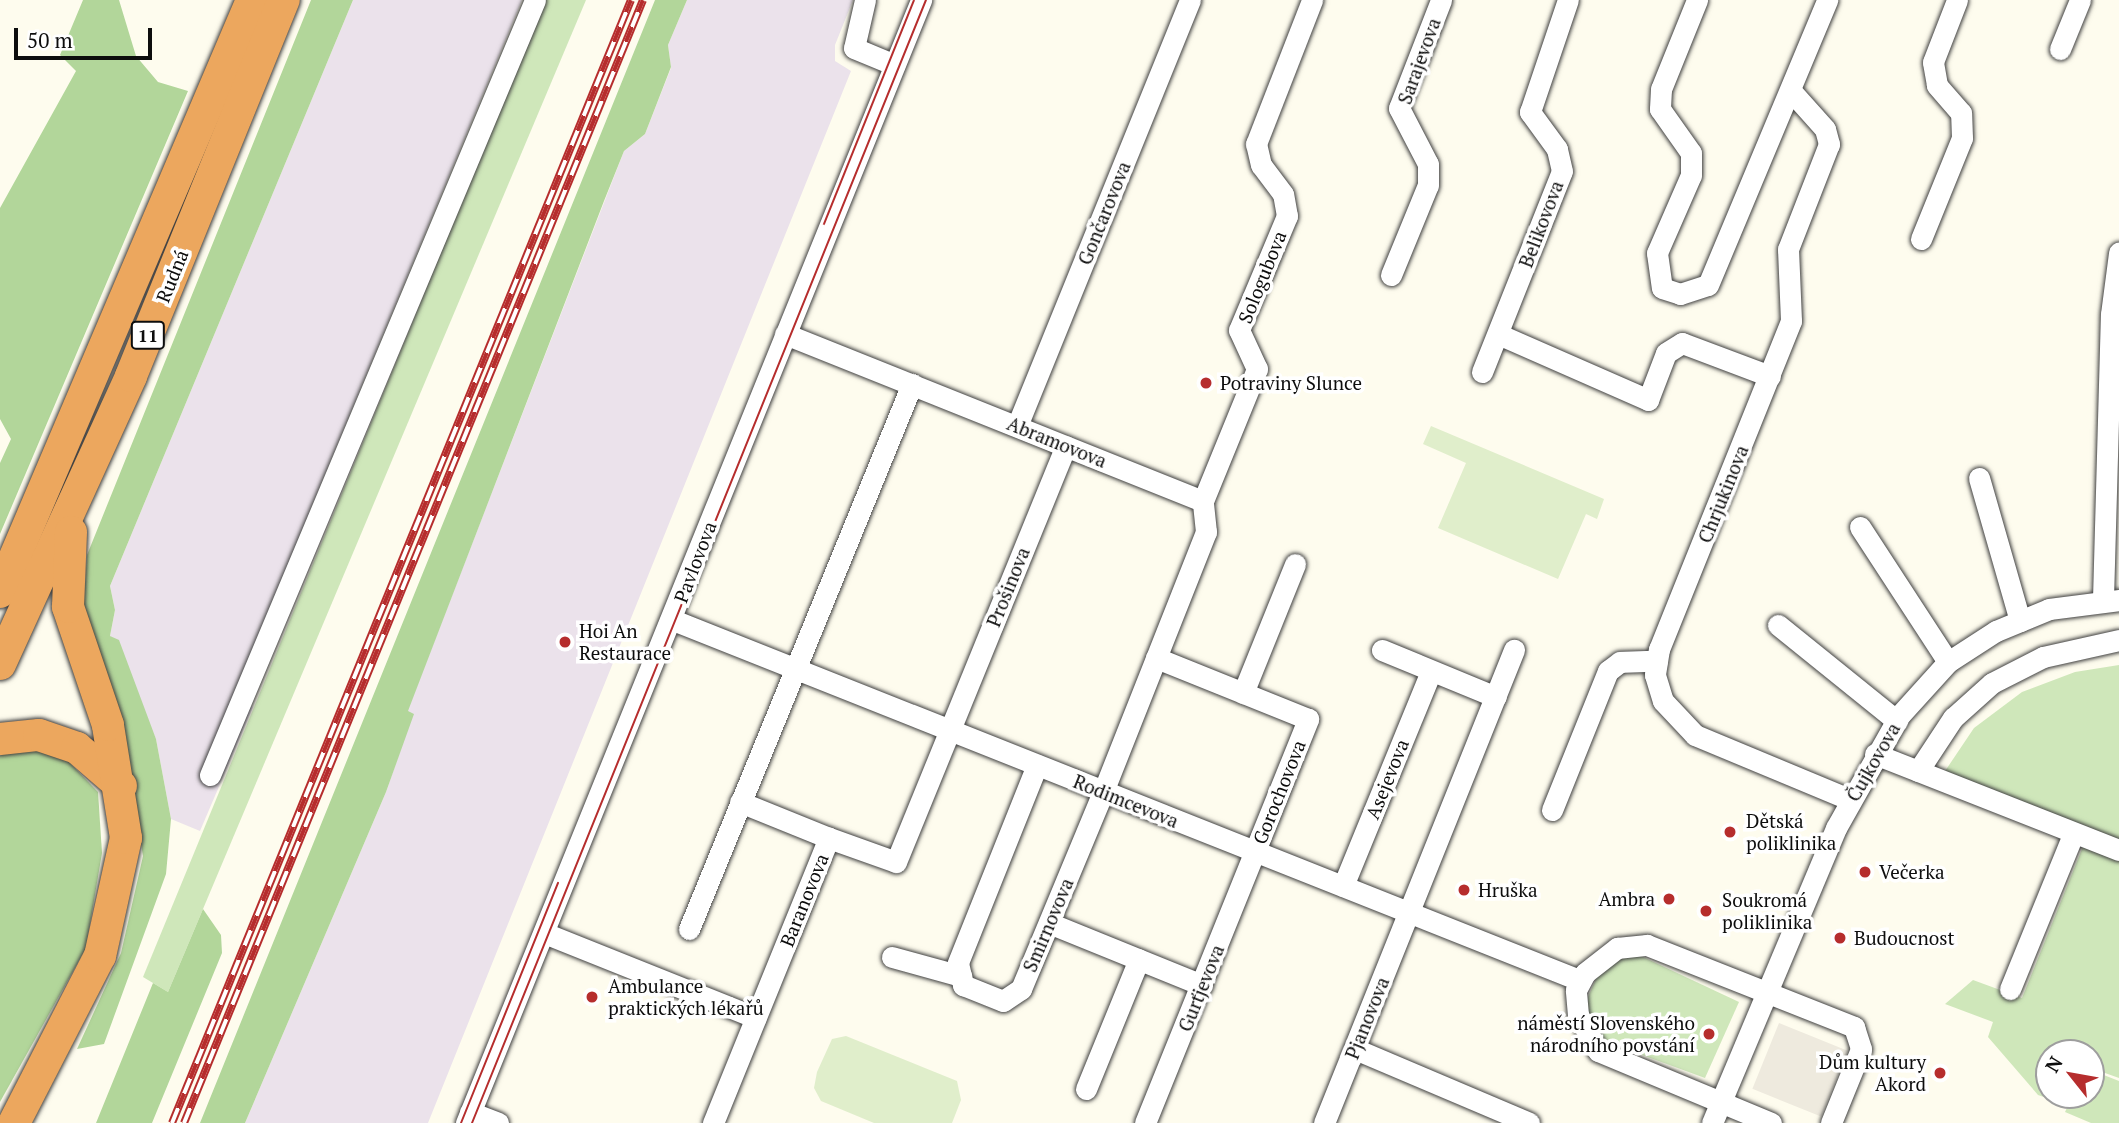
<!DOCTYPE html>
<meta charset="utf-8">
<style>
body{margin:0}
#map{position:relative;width:2119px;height:1123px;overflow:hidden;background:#fefcee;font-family:"PT Serif",serif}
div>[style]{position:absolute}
.industrial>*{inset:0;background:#ebe2eb}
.green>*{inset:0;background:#cfe7ba}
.forest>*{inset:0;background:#b2d69a}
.pitch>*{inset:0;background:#e0eecb}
.plaza>*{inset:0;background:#eeeade;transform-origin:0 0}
.roads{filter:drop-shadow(0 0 2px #404040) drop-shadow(0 0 2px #404040)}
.minor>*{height:21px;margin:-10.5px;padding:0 10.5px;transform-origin:10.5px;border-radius:10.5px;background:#fff}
.highway>*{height:32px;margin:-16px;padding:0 16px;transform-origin:16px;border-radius:16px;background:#eca75e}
.tram>*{height:2px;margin:-1px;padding:0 1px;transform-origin:1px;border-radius:1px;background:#b62d2d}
.rail>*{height:8px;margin-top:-4px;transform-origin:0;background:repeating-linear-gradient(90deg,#fff 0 16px,#b62d2d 0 32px);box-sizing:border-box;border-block:2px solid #b62d2d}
.dots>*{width:19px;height:19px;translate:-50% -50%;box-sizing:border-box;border:4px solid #fff;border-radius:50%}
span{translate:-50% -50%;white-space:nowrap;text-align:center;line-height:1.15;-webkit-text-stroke:7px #fff;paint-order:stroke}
.shield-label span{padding:2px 5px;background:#fff;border:2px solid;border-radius:5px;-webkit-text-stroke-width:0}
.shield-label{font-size:18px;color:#0d0d0d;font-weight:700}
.street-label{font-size:19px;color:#0d0d0d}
.poi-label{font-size:19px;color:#0d0d0d}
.left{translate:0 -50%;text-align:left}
.right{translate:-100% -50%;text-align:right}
.north{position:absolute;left:2035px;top:1039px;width:70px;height:70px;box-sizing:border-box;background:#fff;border:2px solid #9e9e9e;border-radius:50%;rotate:301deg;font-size:19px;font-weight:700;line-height:28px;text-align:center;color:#0d0d0d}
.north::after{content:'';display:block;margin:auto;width:24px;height:32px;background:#b62d2d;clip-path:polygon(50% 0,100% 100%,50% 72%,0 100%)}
.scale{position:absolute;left:14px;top:28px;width:138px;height:32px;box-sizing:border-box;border:4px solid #0d0d0d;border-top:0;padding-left:9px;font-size:21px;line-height:24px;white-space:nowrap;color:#0d0d0d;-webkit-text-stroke:5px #fff;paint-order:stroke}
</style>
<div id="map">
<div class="industrial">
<div style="clip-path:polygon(353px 0,522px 0,232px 698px,253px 707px,200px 831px,171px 819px,156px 739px,110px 636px,115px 610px,110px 586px)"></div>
<div style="clip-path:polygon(687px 0,853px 0,835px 45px,835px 61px,851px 71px,428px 1123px,245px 1123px,386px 792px,413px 714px,407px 712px,624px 151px,645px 134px,671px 68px,668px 45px)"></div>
</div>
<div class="green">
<div style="clip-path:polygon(545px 0,586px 0,168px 992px,143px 977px)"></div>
<div style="clip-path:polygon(2119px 665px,2119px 1078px,2091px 1068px,2091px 1053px,2049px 1053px,2049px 1095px,2071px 1095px,2067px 1105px,2038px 1095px,1988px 1037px,1993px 1022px,1945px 1004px,1973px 980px,2022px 998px,2086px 839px,1939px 780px,1974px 728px,2022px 692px,2075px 672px)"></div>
<div style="clip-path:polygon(1641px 956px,1739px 1002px,1705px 1078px,1604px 1041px,1588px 1016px,1588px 997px,1599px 972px,1621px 958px)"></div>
<div style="clip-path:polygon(2091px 1070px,2119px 1081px,2119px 1123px,2091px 1123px,2065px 1112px,2073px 1095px,2091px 1095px)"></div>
</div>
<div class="forest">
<div style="clip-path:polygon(83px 0,119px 0,136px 56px,158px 82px,188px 91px,0 534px,0 463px,11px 439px,0 419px,0 208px,76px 71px,60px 55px)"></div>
<div style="clip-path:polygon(311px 0,353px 0,110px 586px,115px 610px,110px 636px,119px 640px,156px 739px,171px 819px,166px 874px,104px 1044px,77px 1049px,121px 953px,143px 856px,119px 711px,83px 614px,87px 555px)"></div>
<div style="clip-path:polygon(655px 0,687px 0,668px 45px,671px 67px,645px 134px,624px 151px,604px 201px,408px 711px,414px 714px,386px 792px,245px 1123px,200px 1123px)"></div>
<div style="clip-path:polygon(23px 744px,65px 758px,98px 792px,102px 853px,86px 948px,0 1102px,0 756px)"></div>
<div style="clip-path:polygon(203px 909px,221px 935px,222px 953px,152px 1123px,96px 1123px,153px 983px,168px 992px)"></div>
</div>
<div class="pitch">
<div style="clip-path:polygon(1431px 426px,1604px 499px,1597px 519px,1586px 514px,1558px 579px,1438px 528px,1466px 463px,1423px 444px)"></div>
<div style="clip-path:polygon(846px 1036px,957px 1081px,961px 1100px,952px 1123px,874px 1123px,821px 1101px,814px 1088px,817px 1072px,832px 1039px)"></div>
</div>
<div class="plaza">
<div style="left:1779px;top:1023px;width:74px;height:71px;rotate:22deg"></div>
</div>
<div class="roads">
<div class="minor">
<div style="left:865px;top:0;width:49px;rotate:102.9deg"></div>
<div style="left:854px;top:48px;width:44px;rotate:22.5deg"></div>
<div style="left:1697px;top:0;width:96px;rotate:112deg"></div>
<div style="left:1661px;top:89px;width:20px;rotate:93deg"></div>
<div style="left:1660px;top:109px;width:54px;rotate:54.8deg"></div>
<div style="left:1691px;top:153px;width:22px;rotate:90deg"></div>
<div style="left:1691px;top:175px;width:85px;rotate:113.6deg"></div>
<div style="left:1657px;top:253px;width:35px;rotate:82deg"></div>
<div style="left:1662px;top:288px;width:19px;rotate:18deg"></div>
<div style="left:1680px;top:294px;width:29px;rotate:-18deg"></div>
<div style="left:1708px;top:285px;width:309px;rotate:-67.3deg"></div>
<div style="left:2060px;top:49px;width:53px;rotate:-67.8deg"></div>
<div style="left:1791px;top:91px;width:51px;rotate:48.2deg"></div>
<div style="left:1825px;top:129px;width:16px;rotate:75deg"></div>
<div style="left:1829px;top:144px;width:113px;rotate:111.3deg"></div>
<div style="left:1788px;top:249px;width:72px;rotate:87.6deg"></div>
<div style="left:1791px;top:321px;width:354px;rotate:111.9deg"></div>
<div style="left:1659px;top:649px;width:26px;rotate:99deg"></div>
<div style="left:1655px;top:675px;width:27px;rotate:73deg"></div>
<div style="left:1663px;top:701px;width:47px;rotate:46.7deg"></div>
<div style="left:1695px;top:735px;width:169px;rotate:22.6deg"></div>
<div style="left:1921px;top:239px;width:109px;rotate:-67.9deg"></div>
<div style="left:1962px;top:138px;width:25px;rotate:-92deg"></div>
<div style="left:1961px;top:113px;width:37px;rotate:-131deg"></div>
<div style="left:1937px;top:85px;width:23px;rotate:-100deg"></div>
<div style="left:1933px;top:62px;width:66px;rotate:-68.8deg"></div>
<div style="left:1391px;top:275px;width:97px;rotate:-67.7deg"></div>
<div style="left:1428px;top:185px;width:21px;rotate:-90deg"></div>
<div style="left:1428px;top:164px;width:63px;rotate:-117.4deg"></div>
<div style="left:1399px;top:108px;width:116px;rotate:-68.7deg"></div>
<div style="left:785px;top:334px;width:450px;rotate:21.8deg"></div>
<div style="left:1498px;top:334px;width:164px;rotate:23.7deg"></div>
<div style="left:1648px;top:400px;width:50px;rotate:-69deg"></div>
<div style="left:1666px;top:353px;width:19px;rotate:-32deg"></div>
<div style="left:1682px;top:343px;width:94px;rotate:20.6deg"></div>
<div style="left:1482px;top:372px;width:216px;rotate:-68.3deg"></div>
<div style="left:1562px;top:171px;width:23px;rotate:-103deg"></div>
<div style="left:1557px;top:149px;width:46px;rotate:-126.1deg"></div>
<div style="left:1530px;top:112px;width:118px;rotate:-71.3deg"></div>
<div style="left:1017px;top:426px;width:460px;rotate:-67.9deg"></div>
<div style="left:1979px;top:478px;width:149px;rotate:74deg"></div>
<div style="left:1860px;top:527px;width:161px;rotate:56.9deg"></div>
<div style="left:2103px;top:599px;width:285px;rotate:-88.4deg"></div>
<div style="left:2111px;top:314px;width:62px;rotate:-82.5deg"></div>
<div style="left:673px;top:620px;width:975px;rotate:21.67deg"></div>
<div style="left:1778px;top:625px;width:153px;rotate:38.9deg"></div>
<div style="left:1382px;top:650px;width:123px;rotate:22.4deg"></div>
<div style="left:1243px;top:693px;width:139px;rotate:-68deg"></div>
<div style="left:1875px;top:754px;width:262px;rotate:21.5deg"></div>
<div style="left:1037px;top:765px;width:213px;rotate:111.8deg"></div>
<div style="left:958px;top:963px;width:23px;rotate:77deg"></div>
<div style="left:963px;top:985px;width:43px;rotate:21.8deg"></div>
<div style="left:1003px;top:1001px;width:22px;rotate:-34deg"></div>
<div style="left:1021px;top:989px;width:213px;rotate:-67.4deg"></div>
<div style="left:1103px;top:792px;width:280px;rotate:-68.4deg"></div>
<div style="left:1206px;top:532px;width:31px;rotate:-96deg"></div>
<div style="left:1203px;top:501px;width:143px;rotate:-67.8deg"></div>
<div style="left:1257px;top:369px;width:43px;rotate:-114.8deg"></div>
<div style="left:1239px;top:330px;width:124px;rotate:-67.2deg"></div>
<div style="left:1287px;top:216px;width:22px;rotate:-100deg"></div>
<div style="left:1283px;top:194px;width:36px;rotate:-127deg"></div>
<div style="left:1261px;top:165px;width:22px;rotate:-103deg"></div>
<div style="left:1256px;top:144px;width:155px;rotate:-68.7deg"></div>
<div style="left:1918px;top:771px;width:64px;rotate:-56.6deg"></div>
<div style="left:1953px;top:718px;width:52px;rotate:-41.9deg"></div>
<div style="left:1992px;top:683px;width:57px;rotate:-27deg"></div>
<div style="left:2043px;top:657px;width:78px;rotate:-12.6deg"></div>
<div style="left:210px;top:775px;width:840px;rotate:-67.25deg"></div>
<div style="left:740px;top:802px;width:96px;rotate:22deg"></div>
<div style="left:1552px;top:810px;width:150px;rotate:-68.1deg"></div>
<div style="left:1608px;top:671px;width:15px;rotate:-37deg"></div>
<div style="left:1620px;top:662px;width:37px;rotate:-2deg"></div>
<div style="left:1343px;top:886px;width:232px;rotate:-67.7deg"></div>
<div style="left:1049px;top:923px;width:165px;rotate:22.1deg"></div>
<div style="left:689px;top:929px;width:589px;rotate:-67.75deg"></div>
<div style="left:544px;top:933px;width:228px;rotate:21.8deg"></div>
<div style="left:892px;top:957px;width:72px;rotate:15.4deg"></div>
<div style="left:2010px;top:989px;width:166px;rotate:-67.8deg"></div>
<div style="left:1355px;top:1049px;width:189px;rotate:23deg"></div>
<div style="left:1086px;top:1089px;width:140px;rotate:-67.8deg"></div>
<div style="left:470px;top:1112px;width:30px;rotate:21deg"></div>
<div style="left:466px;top:1123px;width:1212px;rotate:-67.94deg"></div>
<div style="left:713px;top:1123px;width:308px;rotate:-67.9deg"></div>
<div style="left:829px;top:838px;width:71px;rotate:19.7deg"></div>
<div style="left:896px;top:862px;width:449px;rotate:-67.8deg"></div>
<div style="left:1145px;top:1123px;width:436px;rotate:-68deg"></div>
<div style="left:1308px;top:719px;width:164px;rotate:-158.1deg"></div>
<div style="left:1324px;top:1123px;width:510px;rotate:-68.12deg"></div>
<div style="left:1712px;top:1123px;width:320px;rotate:-67.2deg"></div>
<div style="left:1836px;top:828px;width:129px;rotate:-60.6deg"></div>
<div style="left:1899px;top:716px;width:73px;rotate:-47.8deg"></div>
<div style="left:1948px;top:662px;width:57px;rotate:-32.9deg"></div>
<div style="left:1996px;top:631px;width:57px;rotate:-22.5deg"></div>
<div style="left:2049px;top:609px;width:71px;rotate:-7.3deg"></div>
<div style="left:1771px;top:1123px;width:187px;rotate:-157.4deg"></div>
<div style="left:1598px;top:1051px;width:41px;rotate:-119.1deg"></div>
<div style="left:1578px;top:1015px;width:25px;rotate:-95deg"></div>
<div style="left:1576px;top:990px;width:19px;rotate:-62deg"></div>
<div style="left:1585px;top:973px;width:41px;rotate:-38deg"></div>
<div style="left:1617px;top:948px;width:30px;rotate:-6deg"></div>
<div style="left:1647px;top:945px;width:223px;rotate:21.6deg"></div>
<div style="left:1854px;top:1027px;width:23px;rotate:72deg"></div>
<div style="left:1861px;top:1049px;width:80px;rotate:112.1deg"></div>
</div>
<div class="highway">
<div style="left:0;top:592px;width:643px;rotate:-66.94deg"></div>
<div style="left:0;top:664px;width:316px;rotate:-65.5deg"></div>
<div style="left:131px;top:376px;width:406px;rotate:-67.9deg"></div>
<div style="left:0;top:739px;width:39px;rotate:-6deg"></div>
<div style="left:39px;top:735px;width:40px;rotate:18.9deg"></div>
<div style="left:77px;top:748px;width:58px;rotate:40.8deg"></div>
<div style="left:14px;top:1123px;width:188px;rotate:-62.8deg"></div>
<div style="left:100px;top:956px;width:121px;rotate:-77.6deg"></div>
<div style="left:126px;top:838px;width:114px;rotate:-99.1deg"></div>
<div style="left:108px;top:725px;width:125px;rotate:-108.7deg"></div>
<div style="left:68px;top:607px;width:75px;rotate:-87.7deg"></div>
</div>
</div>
<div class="tram">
<div style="left:824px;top:224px;width:241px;rotate:-68.1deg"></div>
<div style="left:461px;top:1123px;width:259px;rotate:-68deg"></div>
<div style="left:472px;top:1123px;width:1211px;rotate:-67.99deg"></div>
</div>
<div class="rail">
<div style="left:172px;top:1123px;width:1213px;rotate:-67.77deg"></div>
<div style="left:184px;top:1123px;width:1213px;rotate:-67.77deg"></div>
</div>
<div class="dots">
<div style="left:1206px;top:383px;background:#b62d2d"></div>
<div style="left:565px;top:642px;background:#b62d2d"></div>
<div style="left:1730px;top:832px;background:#b62d2d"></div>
<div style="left:1865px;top:872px;background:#b62d2d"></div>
<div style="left:1464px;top:890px;background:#b62d2d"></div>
<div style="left:1669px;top:899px;background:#b62d2d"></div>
<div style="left:1706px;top:911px;background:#b62d2d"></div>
<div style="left:1840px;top:938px;background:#b62d2d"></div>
<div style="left:592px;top:997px;background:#b62d2d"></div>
<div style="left:1709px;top:1034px;background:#b62d2d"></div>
<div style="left:1940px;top:1073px;background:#b62d2d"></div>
</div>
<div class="shield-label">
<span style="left:148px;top:335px">11</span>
</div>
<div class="street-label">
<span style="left:1419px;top:61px;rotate:-70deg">Sarajevova</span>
<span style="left:1104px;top:213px;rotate:-68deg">Gončarovova</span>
<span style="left:1541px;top:224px;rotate:-69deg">Belikovova</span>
<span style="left:172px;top:276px;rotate:-68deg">Rudná</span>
<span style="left:1262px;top:277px;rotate:-68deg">Sologubova</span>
<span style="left:1057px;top:442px;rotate:22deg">Abramovova</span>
<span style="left:1723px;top:494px;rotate:-68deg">Chrjukinova</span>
<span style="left:695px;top:562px;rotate:-69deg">Pavlovova</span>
<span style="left:1008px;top:587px;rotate:-68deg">Prošinova</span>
<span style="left:1873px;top:762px;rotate:-60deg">Čujkovova</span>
<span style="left:1387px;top:779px;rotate:-68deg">Asejevova</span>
<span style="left:1279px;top:792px;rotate:-68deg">Gorochovova</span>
<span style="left:1126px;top:801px;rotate:22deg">Rodimcevova</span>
<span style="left:804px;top:900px;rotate:-68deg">Baranovova</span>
<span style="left:1048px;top:925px;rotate:-67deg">Smirnovova</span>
<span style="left:1201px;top:988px;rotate:-68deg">Gurťjevova</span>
<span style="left:1367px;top:1018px;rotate:-68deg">Pjanovova</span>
</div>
<div class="poi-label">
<span class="left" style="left:1220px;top:383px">Potraviny Slunce</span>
<span class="left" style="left:579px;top:642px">Hoi An<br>Restaurace</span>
<span class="left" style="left:1746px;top:832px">Dětská<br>poliklinika</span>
<span class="left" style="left:1879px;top:872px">Večerka</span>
<span class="left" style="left:1478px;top:890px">Hruška</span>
<span class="right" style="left:1655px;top:899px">Ambra</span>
<span class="left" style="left:1722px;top:911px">Soukromá<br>poliklinika</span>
<span class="left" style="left:1854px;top:938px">Budoucnost</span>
<span class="left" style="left:608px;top:997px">Ambulance<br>praktických lékařů</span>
<span class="right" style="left:1695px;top:1034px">náměstí Slovenského<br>národního povstání</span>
<span class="right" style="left:1926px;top:1073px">Dům kultury<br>Akord</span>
</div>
<div class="north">N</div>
<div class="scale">50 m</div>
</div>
